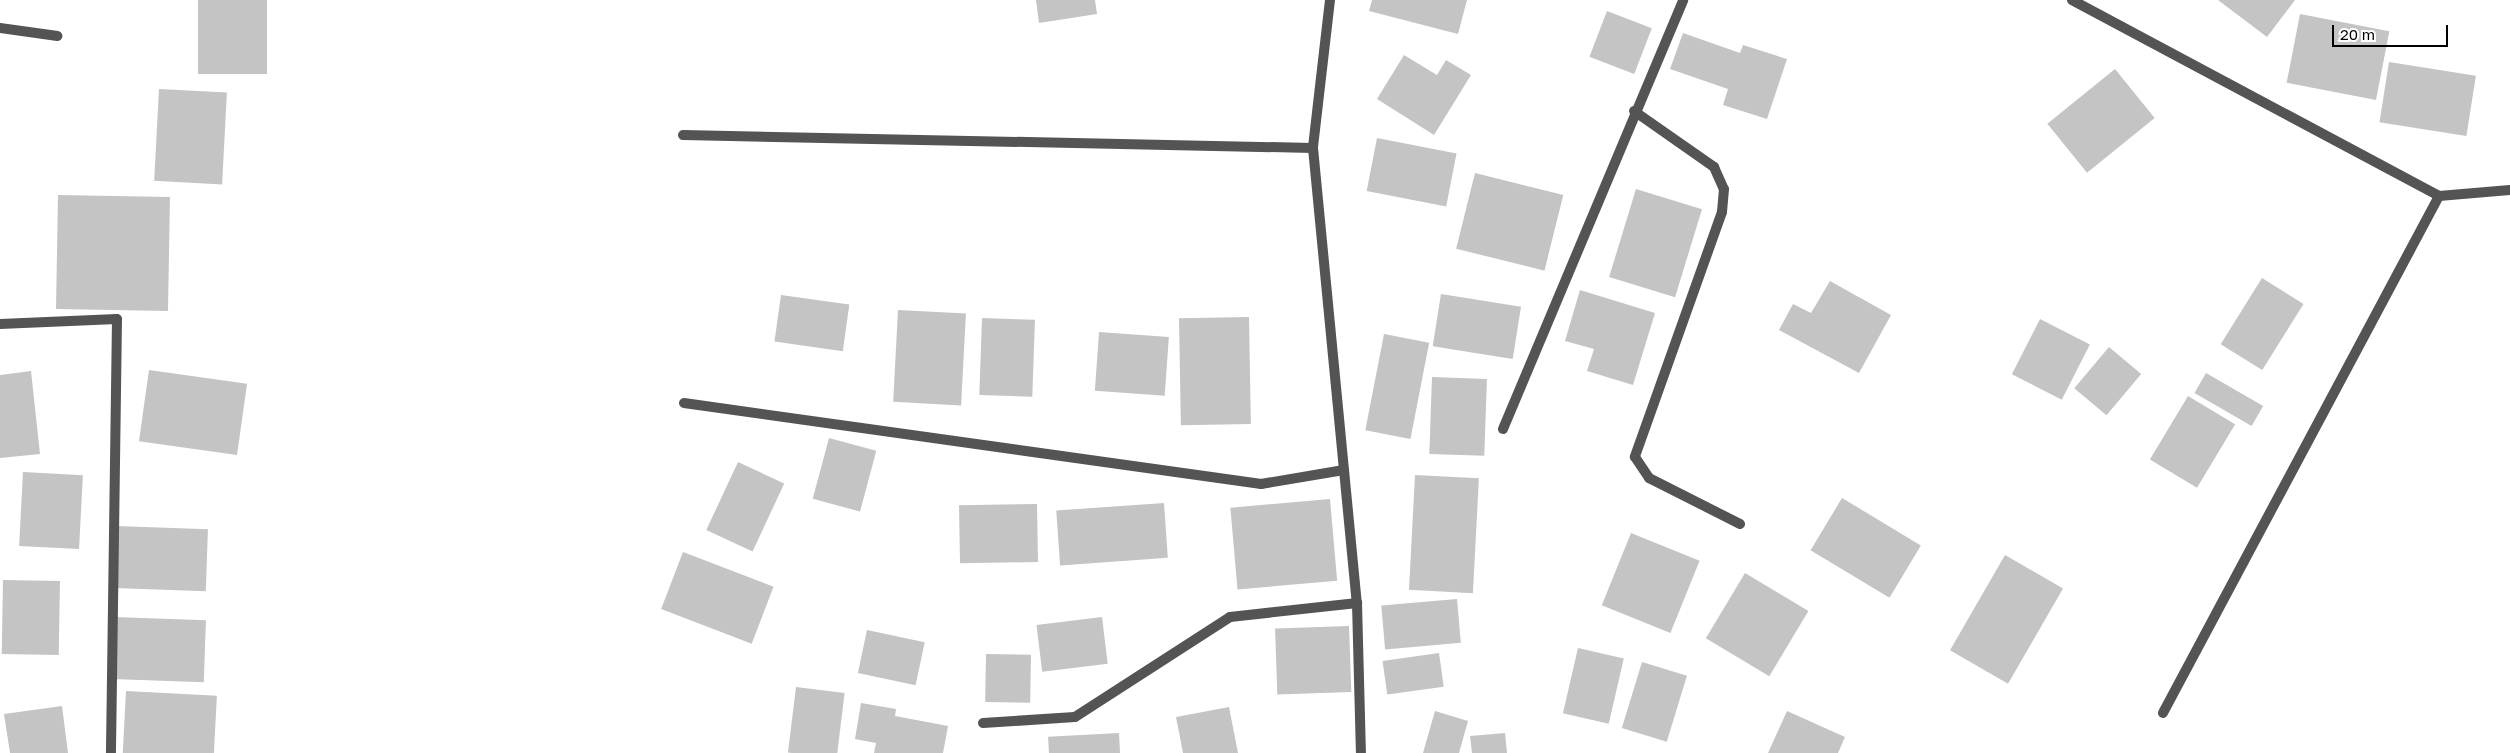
<!DOCTYPE html>
<style>
body{margin:0}
#map{position:relative;width:2510px;height:753px;overflow:hidden;background:#fff;font-family:"Golos Text",sans-serif}
div>[style]{position:absolute}
.building>*{inset:0;background:#c4c4c4;transform-origin:0 0}
.minor>*{height:10px;margin:-5px;padding:0 5px;transform-origin:5px;border-radius:5px;background:#545454}
span{translate:-50% -50%;white-space:nowrap;text-align:center;line-height:1.15;-webkit-text-stroke:4.5px #fff;paint-order:stroke}
.scale{position:absolute;left:2332px;top:25px;width:116px;height:22px;box-sizing:border-box;border:2px solid #000;border-top:0;padding-left:6px;font-size:15px;line-height:18px;white-space:nowrap;color:#000;-webkit-text-stroke:4px #fff;paint-order:stroke}
</style>
<div id="map">
<div class="building">
<div style="left:198px;top:0;width:69px;height:74px"></div>
<div style="clip-path:polygon(1036px 0,1095px 0,1097px 14px,1039px 23px)"></div>
<div style="clip-path:polygon(1372px 0,1467px 0,1458px 34px,1369px 11px)"></div>
<div style="clip-path:polygon(2218px 0,2295px 0,2267px 37px)"></div>
<div style="left:1607px;top:11px;width:48px;height:49px;rotate:21deg"></div>
<div style="left:2300px;top:14px;width:91px;height:70px;rotate:11deg"></div>
<div style="clip-path:polygon(1683px 33px,1740px 53px,1743px 45px,1787px 59px,1767px 119px,1723px 105px,1728px 89px,1670px 69px)"></div>
<div style="clip-path:polygon(1404px 55px,1437px 75px,1446px 60px,1471px 75px,1434px 135px,1377px 99px)"></div>
<div style="left:2389px;top:62px;width:88px;height:61px;rotate:9deg"></div>
<div style="left:2115px;top:69px;width:63px;height:87px;rotate:51deg"></div>
<div style="left:159px;top:89px;width:68px;height:92px;rotate:3deg"></div>
<div style="left:1377px;top:138px;width:81px;height:54px;rotate:11deg"></div>
<div style="left:1475px;top:173px;width:91px;height:78px;rotate:14deg"></div>
<div style="left:1636px;top:189px;width:69px;height:92px;rotate:17deg"></div>
<div style="left:58px;top:195px;width:112px;height:114px;rotate:1deg"></div>
<div style="left:2262px;top:278px;width:49px;height:78px;rotate:32deg"></div>
<div style="clip-path:polygon(1830px 281px,1891px 315px,1859px 373px,1779px 330px,1793px 304px,1811px 313px)"></div>
<div style="clip-path:polygon(1580px 290px,1655px 313px,1633px 385px,1587px 371px,1594px 349px,1565px 341px)"></div>
<div style="left:1441px;top:294px;width:81px;height:53px;rotate:9deg"></div>
<div style="left:781px;top:295px;width:69px;height:47px;rotate:8deg"></div>
<div style="left:898px;top:310px;width:68px;height:92px;rotate:3deg"></div>
<div style="left:1249px;top:317px;width:107px;height:70px;rotate:89deg"></div>
<div style="left:982px;top:318px;width:53px;height:77px;rotate:2deg"></div>
<div style="left:2040px;top:319px;width:56px;height:62px;rotate:27deg"></div>
<div style="left:1099px;top:332px;width:70px;height:59px;rotate:4deg"></div>
<div style="left:1384px;top:334px;width:46px;height:98px;rotate:11deg"></div>
<div style="left:2109px;top:347px;width:42px;height:54px;rotate:40deg"></div>
<div style="left:149px;top:370px;width:99px;height:72px;rotate:8deg"></div>
<div style="clip-path:polygon(31px 371px,40px 454px,0 458px,0 375px)"></div>
<div style="left:2206px;top:373px;width:66px;height:23px;rotate:30deg"></div>
<div style="left:1432px;top:377px;width:55px;height:77px;rotate:2deg"></div>
<div style="left:2188px;top:396px;width:55px;height:74px;rotate:31deg"></div>
<div style="left:829px;top:438px;width:49px;height:63px;rotate:15deg"></div>
<div style="left:738px;top:462px;width:51px;height:75px;rotate:25deg"></div>
<div style="left:23px;top:472px;width:60px;height:74px;rotate:3deg"></div>
<div style="left:1415px;top:475px;width:64px;height:115px;rotate:3deg"></div>
<div style="left:1842px;top:498px;width:92px;height:61px;rotate:31deg"></div>
<div style="left:1330px;top:499px;width:82px;height:100px;rotate:85deg"></div>
<div style="left:1164px;top:503px;width:55px;height:108px;rotate:86deg"></div>
<div style="left:1037px;top:504px;width:58px;height:78px;rotate:89deg"></div>
<div style="left:116px;top:526px;width:92px;height:62px;rotate:2deg"></div>
<div style="left:1631px;top:533px;width:74px;height:78px;rotate:22deg"></div>
<div style="left:683px;top:552px;width:97px;height:61px;rotate:21deg"></div>
<div style="left:2005px;top:555px;width:67px;height:110px;rotate:30deg"></div>
<div style="left:1745px;top:573px;width:74px;height:76px;rotate:31deg"></div>
<div style="left:3px;top:580px;width:57px;height:74px;rotate:1deg"></div>
<div style="left:1457px;top:599px;width:44px;height:76px;rotate:85deg"></div>
<div style="left:114px;top:617px;width:92px;height:62px;rotate:2deg"></div>
<div style="left:1102px;top:617px;width:47px;height:66px;rotate:83deg"></div>
<div style="left:1349px;top:626px;width:66px;height:74px;rotate:88deg"></div>
<div style="left:867px;top:630px;width:59px;height:44px;rotate:12deg"></div>
<div style="left:1578px;top:648px;width:47px;height:67px;rotate:13deg"></div>
<div style="left:1439px;top:653px;width:34px;height:57px;rotate:82deg"></div>
<div style="left:986px;top:654px;width:45px;height:48px;rotate:1deg"></div>
<div style="left:1642px;top:662px;width:47px;height:69px;rotate:17deg"></div>
<div style="left:796px;top:687px;width:49px;height:66px;rotate:7deg"></div>
<div style="left:126px;top:691px;width:91px;height:62px;rotate:3deg"></div>
<div style="clip-path:polygon(861px 703px,896px 709px,895px 716px,948px 726px,943px 753px,874px 753px,876px 743px,855px 739px)"></div>
<div style="clip-path:polygon(62px 706px,68px 753px,10px 753px,4px 714px)"></div>
<div style="clip-path:polygon(1229px 707px,1238px 753px,1183px 753px,1176px 717px)"></div>
<div style="clip-path:polygon(1435px 711px,1468px 721px,1459px 753px,1423px 753px)"></div>
<div style="clip-path:polygon(1787px 711px,1845px 737px,1838px 753px,1768px 753px)"></div>
<div style="left:1119px;top:733px;width:20px;height:71px;rotate:87deg"></div>
<div style="clip-path:polygon(1505px 733px,1507px 753px,1472px 753px,1470px 736px)"></div>
</div>
<div class="minor">
<div style="left:1330px;top:0;width:149px;rotate:96.6deg"></div>
<div style="left:1313px;top:148px;width:457px;rotate:84.5deg"></div>
<div style="left:1357px;top:603px;width:150px;rotate:88.5deg"></div>
<div style="left:2072px;top:0;width:416px;rotate:28.1deg"></div>
<div style="left:2439px;top:196px;width:586px;rotate:118.1deg"></div>
<div style="left:0;top:28px;width:58px;rotate:8deg"></div>
<div style="left:1634px;top:111px;width:98px;rotate:35deg"></div>
<div style="left:1714px;top:167px;width:24px;rotate:66deg"></div>
<div style="left:1724px;top:189px;width:23px;rotate:95deg"></div>
<div style="left:1722px;top:212px;width:260px;rotate:109.6deg"></div>
<div style="left:1635px;top:457px;width:25px;rotate:56deg"></div>
<div style="left:1649px;top:478px;width:102px;rotate:26.8deg"></div>
<div style="left:683px;top:135px;width:630px;rotate:1.18deg"></div>
<div style="left:2439px;top:196px;width:71px;rotate:-4.8deg"></div>
<div style="left:0;top:324px;width:117px;rotate:-2.4deg"></div>
<div style="left:117px;top:319px;width:434px;rotate:90.8deg"></div>
<div style="left:684px;top:403px;width:583px;rotate:7.99deg"></div>
<div style="left:1261px;top:484px;width:84px;rotate:-9.6deg"></div>
<div style="left:1503px;top:429px;width:465px;rotate:-67.2deg"></div>
<div style="left:983px;top:723px;width:92px;rotate:-3.7deg"></div>
<div style="left:1075px;top:717px;width:184px;rotate:-32.8deg"></div>
<div style="left:1230px;top:617px;width:128px;rotate:-6.3deg"></div>
</div>
<div class="scale">20 m</div>
</div>
